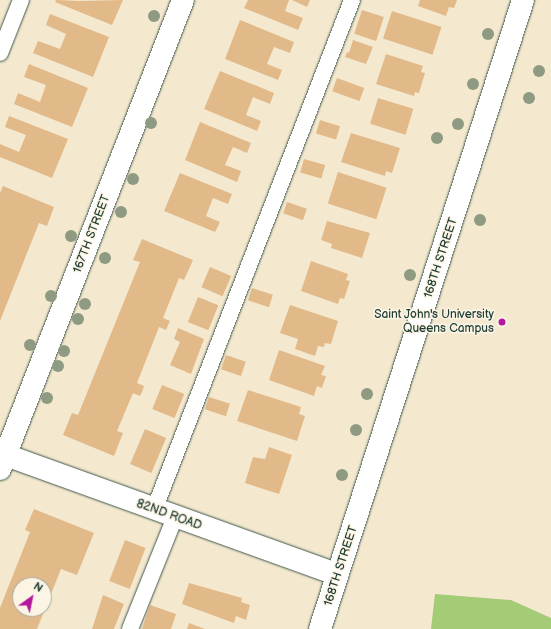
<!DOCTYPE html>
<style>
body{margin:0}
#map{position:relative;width:551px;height:629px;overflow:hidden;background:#f4e9cf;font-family:"Balsamiq Sans",sans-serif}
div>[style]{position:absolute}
.green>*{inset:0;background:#a4cb76}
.building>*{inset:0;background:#e2b989;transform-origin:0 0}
.roads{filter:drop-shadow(0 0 1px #3f574b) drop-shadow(0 0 1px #3f574b)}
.lane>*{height:16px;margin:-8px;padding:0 8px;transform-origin:8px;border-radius:8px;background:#fff}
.street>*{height:22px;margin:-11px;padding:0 11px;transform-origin:11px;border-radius:11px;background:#fff}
.trees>*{width:12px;height:12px;margin:-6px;border-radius:50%;background:#8e9a81}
.dots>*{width:11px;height:11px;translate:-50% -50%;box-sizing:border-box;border:2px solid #fcf5e5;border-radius:50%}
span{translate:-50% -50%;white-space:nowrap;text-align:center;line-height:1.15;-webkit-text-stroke:3px #fcf5e5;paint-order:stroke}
.street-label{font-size:12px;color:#1f3d34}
.poi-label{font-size:12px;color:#1f3d34}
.right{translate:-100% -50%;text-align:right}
.north{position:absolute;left:12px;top:577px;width:40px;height:40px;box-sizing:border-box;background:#fcf5e5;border:1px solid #a4ab9e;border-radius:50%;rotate:33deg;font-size:11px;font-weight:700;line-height:16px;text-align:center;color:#1f3d34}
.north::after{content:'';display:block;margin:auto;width:14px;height:18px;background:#b5179e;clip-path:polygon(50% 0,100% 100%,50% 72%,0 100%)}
</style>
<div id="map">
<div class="green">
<div style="clip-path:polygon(435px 594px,511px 600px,551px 618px,551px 629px,431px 629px)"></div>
</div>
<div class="building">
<div style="clip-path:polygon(56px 0,80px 1px,123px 0,112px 25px,55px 2px)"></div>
<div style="clip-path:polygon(248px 0,289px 0,285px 11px,303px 18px,298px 30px,244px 8px)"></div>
<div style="clip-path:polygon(292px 0,310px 0,307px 7px)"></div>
<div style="clip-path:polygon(420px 0,457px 0,454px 8px,449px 7px,446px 16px,418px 6px)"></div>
<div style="left:362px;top:10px;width:23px;height:25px;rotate:18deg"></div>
<div style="left:392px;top:11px;width:52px;height:29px;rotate:18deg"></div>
<div style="clip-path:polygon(50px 14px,109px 37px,93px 77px,33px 53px,38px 41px,60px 49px,66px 34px,46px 25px)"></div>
<div style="clip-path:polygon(240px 20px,294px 42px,290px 53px,274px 47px,267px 64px,282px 70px,278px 80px,225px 59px)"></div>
<div style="clip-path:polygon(353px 40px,373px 47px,366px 64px,345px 57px,347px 52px,349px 53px)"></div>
<div style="clip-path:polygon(386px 54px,423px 66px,421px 72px,425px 73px,419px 93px,415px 92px,414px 96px,376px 84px)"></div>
<div style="clip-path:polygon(29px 64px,88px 88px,72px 127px,14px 104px,18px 93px,40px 102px,46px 85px,24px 77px)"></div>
<div style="clip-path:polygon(220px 71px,274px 93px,270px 104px,253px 97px,246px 115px,261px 121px,257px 131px,204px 109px)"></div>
<div style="left:337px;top:78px;width:29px;height:14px;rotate:20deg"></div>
<div style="left:378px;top:98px;width:37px;height:27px;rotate:17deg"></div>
<div style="clip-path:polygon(9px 116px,68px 139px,52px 178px,0 157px,0 144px,19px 152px,26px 135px,5px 127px)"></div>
<div style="left:320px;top:120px;width:21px;height:14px;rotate:17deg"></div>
<div style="clip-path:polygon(200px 122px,251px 143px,247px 153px,233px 147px,225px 165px,241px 171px,237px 182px,185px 160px)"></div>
<div style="clip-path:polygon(351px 133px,400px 148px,392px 173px,386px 171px,385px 176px,341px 162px)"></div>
<div style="left:304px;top:159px;width:22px;height:14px;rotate:16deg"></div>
<div style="left:338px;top:172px;width:51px;height:33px;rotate:18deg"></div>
<div style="clip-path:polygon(180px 173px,232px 194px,228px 204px,213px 198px,206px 216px,220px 222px,215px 232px,164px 211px)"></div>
<div style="clip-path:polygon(3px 186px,54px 207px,47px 226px,39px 223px,0 321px,0 193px)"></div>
<div style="left:287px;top:202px;width:21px;height:12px;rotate:19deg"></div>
<div style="clip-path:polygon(327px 221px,370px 233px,362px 258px,331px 248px,332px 244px,321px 240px)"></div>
<div style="clip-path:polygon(142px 239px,193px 260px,184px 280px,179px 278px,163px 318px,170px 321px,166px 330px,159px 327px,137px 383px,144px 386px,142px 392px,140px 396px,133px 393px,117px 431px,123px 433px,114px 456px,63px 435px,72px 413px,78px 415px,140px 262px,133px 260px)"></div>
<div style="clip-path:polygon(311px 261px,348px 274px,346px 280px,350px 281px,344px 299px,340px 298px,338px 304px,301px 291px)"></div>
<div style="left:210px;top:267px;width:23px;height:22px;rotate:23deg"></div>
<div style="left:252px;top:288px;width:22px;height:13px;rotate:18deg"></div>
<div style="left:198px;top:297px;width:22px;height:27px;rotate:22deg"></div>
<div style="clip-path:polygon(290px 305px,338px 321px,331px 344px,325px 343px,324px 347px,318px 346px,315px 356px,295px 349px,298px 339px,280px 333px)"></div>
<div style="clip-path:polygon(178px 328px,204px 339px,191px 374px,170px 365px,180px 342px,174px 339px)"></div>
<div style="clip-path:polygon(279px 350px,325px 366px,321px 375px,326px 376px,322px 388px,317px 386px,314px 396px,269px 380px)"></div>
<div style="left:226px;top:355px;width:21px;height:15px;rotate:19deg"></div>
<div style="left:162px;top:385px;width:24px;height:26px;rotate:22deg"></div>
<div style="clip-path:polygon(248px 390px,301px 407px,299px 414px,305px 416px,297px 441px,237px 421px)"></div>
<div style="left:209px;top:397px;width:22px;height:13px;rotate:18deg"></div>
<div style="left:145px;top:429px;width:23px;height:38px;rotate:23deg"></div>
<div style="clip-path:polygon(269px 447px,292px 455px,279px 494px,245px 483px,253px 457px,265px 459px)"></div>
<div style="clip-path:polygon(evenodd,34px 509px,94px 533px,77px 575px,61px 569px,37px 629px,0 629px,0 608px,30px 532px,25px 530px,34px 509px,20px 585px,44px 585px,44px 609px,20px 609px,20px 585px)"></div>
<div style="left:125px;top:540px;width:22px;height:44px;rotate:21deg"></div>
<div style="clip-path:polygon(189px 583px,242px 598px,241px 602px,250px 605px,246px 620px,236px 616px,234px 623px,182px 604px)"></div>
<div style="clip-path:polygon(103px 595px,124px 604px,114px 629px,92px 629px)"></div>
<div style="clip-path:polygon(150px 605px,176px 614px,171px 629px,142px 629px)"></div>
<div style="clip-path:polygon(189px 623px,205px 629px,187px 629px)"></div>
</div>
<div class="roads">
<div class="lane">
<div style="left:0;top:53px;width:57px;rotate:-68.4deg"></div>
<div style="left:154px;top:510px;width:547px;rotate:-68.78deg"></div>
<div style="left:130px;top:629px;width:121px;rotate:-68.1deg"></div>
</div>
<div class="street">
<div style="left:0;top:453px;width:359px;rotate:19.8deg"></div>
<div style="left:0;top:469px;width:503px;rotate:-68.68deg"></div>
<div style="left:320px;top:629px;width:661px;rotate:-72.11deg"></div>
</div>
</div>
<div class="trees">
<div style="left:154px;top:16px"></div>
<div style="left:488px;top:34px"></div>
<div style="left:539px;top:71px"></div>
<div style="left:473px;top:84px"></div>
<div style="left:529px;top:98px"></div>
<div style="left:151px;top:123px"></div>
<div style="left:458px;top:124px"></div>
<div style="left:437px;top:138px"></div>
<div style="left:133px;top:179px"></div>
<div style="left:121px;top:212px"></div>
<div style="left:480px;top:220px"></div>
<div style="left:71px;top:236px"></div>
<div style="left:105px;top:258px"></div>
<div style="left:410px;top:275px"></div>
<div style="left:51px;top:296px"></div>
<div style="left:85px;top:304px"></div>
<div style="left:78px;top:319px"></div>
<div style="left:30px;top:345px"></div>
<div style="left:64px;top:351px"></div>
<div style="left:58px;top:366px"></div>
<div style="left:367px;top:394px"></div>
<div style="left:47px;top:398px"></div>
<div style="left:356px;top:430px"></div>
<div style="left:342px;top:475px"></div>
</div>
<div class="dots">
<div style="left:502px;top:322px;background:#b5179e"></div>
</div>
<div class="street-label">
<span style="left:92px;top:234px;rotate:-69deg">167TH STREET</span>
<span style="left:441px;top:258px;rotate:-72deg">168TH STREET</span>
<span style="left:169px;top:515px;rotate:20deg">82ND ROAD</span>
<span style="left:341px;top:566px;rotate:-72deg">168TH STREET</span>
</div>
<div class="poi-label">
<span class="right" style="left:494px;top:322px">Saint John's University<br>Queens Campus</span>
</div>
<div class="north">N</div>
</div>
